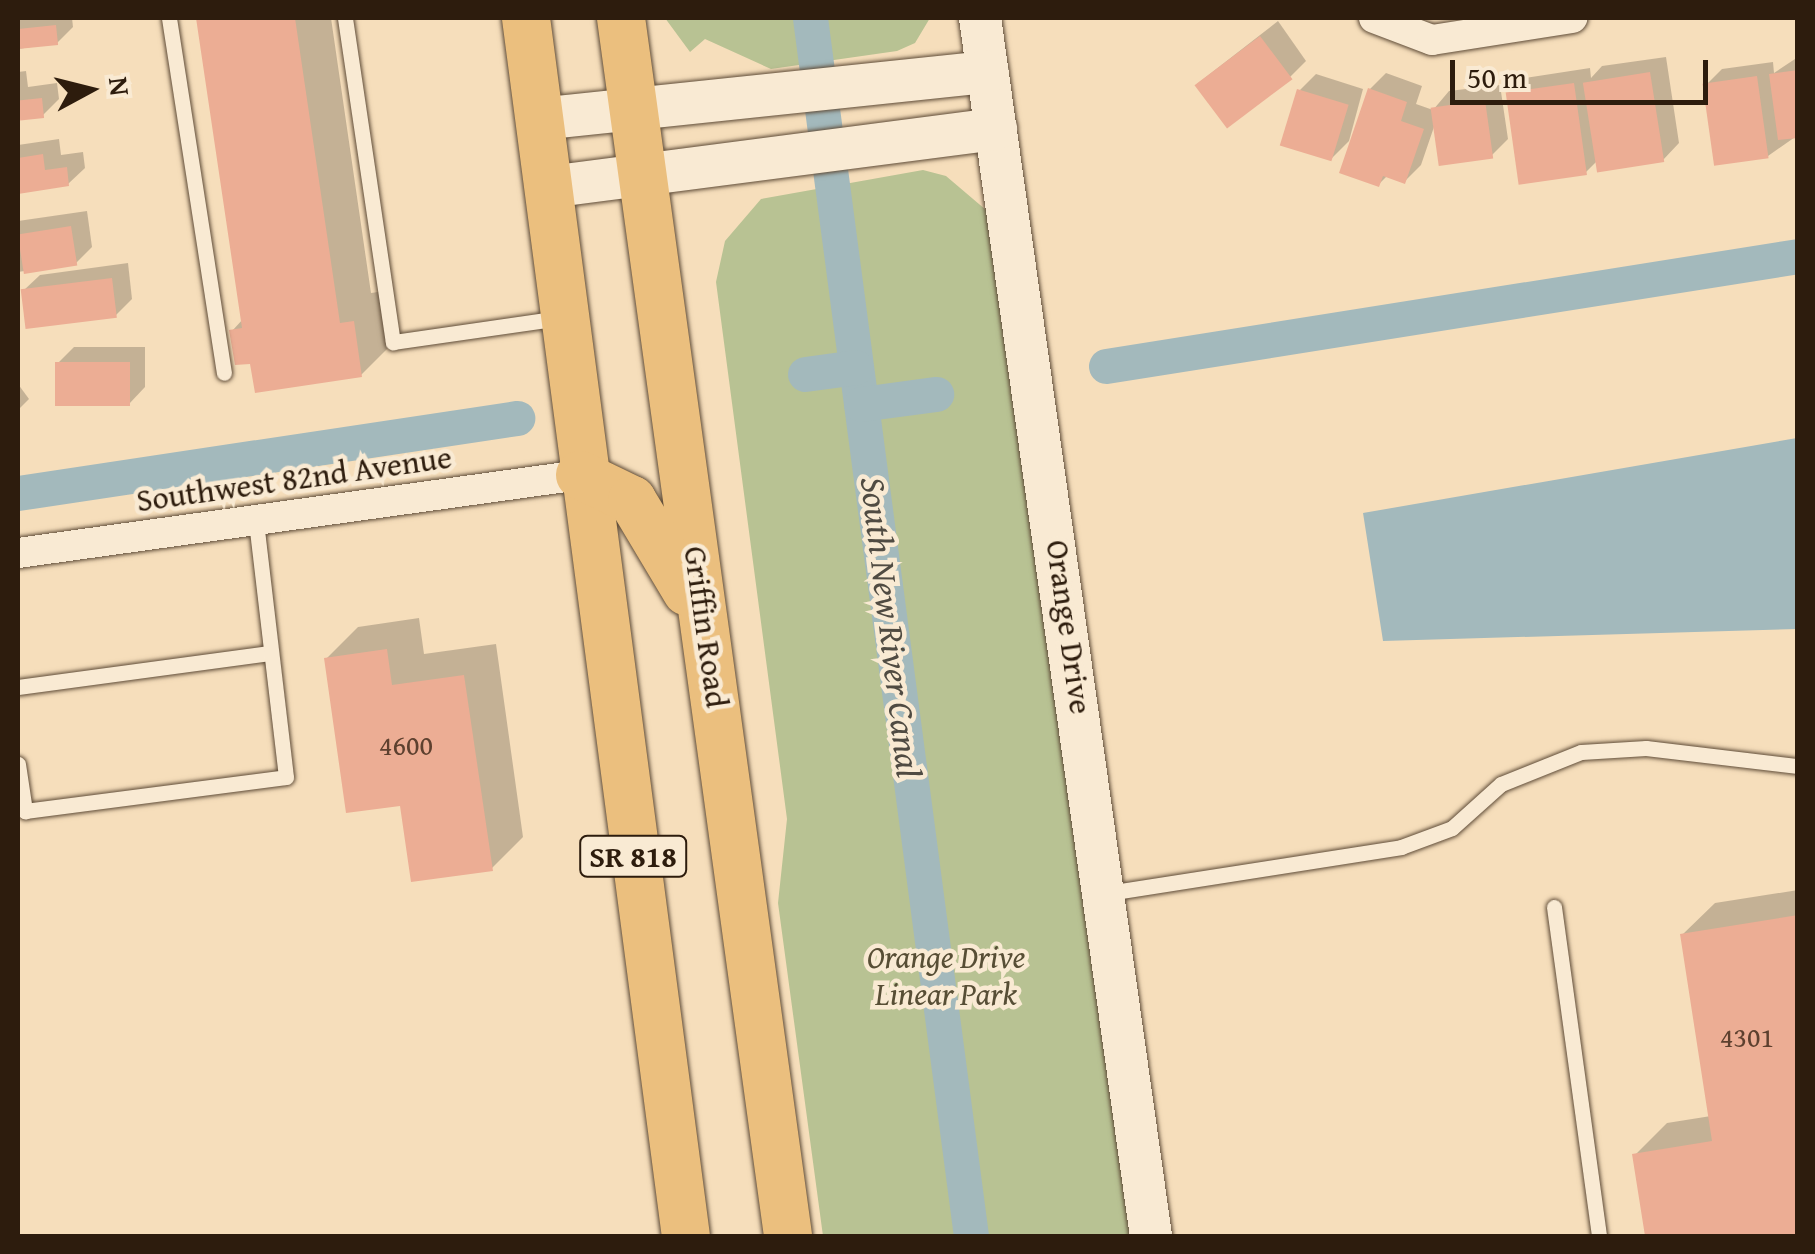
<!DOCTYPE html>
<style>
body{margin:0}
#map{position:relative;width:1815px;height:1254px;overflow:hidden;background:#f6debb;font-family:"Gentium Book Plus",serif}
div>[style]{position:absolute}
.green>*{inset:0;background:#b8c293}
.water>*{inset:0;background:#a3b9bc}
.shadow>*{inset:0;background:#0003}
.canal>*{height:35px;margin:-17.5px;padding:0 17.5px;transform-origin:17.5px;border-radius:17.5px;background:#a3b9bc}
.building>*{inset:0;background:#ecad94;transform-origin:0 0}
.roads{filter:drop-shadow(0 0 2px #5f4c38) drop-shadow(0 0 2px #5f4c38)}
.lane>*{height:15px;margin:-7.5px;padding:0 7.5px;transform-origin:7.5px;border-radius:7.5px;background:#f9ead3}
.street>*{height:30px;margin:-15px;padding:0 15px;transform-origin:15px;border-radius:15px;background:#f9ead3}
.secondary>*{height:42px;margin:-21px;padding:0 21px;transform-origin:21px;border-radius:21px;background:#f9ead3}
.primary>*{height:48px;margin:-24px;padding:0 24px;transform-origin:24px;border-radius:24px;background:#ebbf7e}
span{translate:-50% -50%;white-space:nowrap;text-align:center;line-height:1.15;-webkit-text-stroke:9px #f9ead3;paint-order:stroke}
.number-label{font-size:28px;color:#5d402f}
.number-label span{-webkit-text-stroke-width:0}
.shield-label span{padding:2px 8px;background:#f9ead3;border:2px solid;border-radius:8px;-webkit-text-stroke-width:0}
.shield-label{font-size:30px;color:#2d1c0d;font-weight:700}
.street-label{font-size:32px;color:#2d1c0d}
.park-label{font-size:32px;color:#574e35;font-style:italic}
.water-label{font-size:35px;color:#504b42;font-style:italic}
.frame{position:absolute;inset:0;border:20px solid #2d1c0d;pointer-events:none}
.north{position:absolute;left:40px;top:40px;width:100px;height:100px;-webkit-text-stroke:8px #f9ead3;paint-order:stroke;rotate:83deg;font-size:28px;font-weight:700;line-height:40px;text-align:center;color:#2d1c0d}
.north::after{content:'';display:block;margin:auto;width:35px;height:45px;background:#2d1c0d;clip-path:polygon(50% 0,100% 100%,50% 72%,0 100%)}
.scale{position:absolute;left:1450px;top:60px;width:258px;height:45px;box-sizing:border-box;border:5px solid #2d1c0d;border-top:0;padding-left:12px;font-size:30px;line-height:35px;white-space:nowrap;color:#2d1c0d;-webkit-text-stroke:8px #f9ead3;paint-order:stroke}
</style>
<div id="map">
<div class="green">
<div style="clip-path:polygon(665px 18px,930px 18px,915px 43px,897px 51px,771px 69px,705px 39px,690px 52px)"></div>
<div style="clip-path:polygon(923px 170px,946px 176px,986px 210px,1139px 1236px,823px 1236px,778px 903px,787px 819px,716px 282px,725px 241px,761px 199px)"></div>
</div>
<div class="water">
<div style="clip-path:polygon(1797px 438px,1797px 629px,1383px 641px,1363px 513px)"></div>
</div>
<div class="shadow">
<div style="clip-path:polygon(18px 18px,72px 18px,73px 27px,57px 43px,18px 49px)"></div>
<div style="clip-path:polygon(199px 18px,331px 18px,371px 293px,385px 291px,393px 343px,361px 375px,252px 361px,232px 331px,243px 319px)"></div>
<div style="clip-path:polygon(1278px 21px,1306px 61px,1290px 77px,1197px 84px)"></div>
<div style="clip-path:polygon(1666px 57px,1679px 143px,1663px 160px,1598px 160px,1586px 172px,1509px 94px,1525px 78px,1590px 68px,1591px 78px,1602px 66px)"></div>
<div style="clip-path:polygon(1798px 57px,1798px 135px,1768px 156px,1706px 85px,1722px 69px,1773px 62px,1774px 73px)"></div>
<div style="clip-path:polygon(26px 71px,28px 87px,57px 83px,59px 99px,43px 115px,18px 118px,18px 72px)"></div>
<div style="clip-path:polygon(1386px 73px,1422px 86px,1416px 104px,1433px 110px,1449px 91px,1500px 85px,1508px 139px,1491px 156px,1435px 124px,1421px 165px,1405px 181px,1388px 175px,1379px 184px,1370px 89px)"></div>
<div style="clip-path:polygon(1316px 74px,1363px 89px,1349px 141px,1331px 159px,1300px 90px)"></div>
<div style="clip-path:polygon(59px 139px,61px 155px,83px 152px,85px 168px,68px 184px,18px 191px,18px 145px)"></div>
<div style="clip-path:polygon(87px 211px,92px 247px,76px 263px,18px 272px,18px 221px)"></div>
<div style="clip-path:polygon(128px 263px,132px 299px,116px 315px,23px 291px,40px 275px)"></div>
<div style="clip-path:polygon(74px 347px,145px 347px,145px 387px,129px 404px,58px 363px)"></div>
<div style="clip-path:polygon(18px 384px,29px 399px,18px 410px)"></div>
<div style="clip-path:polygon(419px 618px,424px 654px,496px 644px,523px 837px,491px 869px,402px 803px,326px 659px,358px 627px)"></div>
<div style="clip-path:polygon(1798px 890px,1798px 1236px,1648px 1236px,1635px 1155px,1667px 1123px,1711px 1116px,1683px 934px,1715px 903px)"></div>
</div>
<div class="canal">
<div style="left:810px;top:18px;width:1229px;rotate:82.47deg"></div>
<div style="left:1106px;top:366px;width:701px;rotate:-9.03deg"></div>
<div style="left:805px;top:374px;width:51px;rotate:-7.8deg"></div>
<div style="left:861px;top:404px;width:76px;rotate:-7.6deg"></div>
<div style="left:18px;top:493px;width:505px;rotate:-8.55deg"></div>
</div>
<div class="building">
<div style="clip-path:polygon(196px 18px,295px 18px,340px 323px,354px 321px,362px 377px,255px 393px,250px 364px,235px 365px,229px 330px,242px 328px)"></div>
<div style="left:56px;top:25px;width:20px;height:38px;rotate:84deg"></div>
<div style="left:1260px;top:36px;width:54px;height:82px;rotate:53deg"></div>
<div style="clip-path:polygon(1798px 70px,1798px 138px,1778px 140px,1769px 74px)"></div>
<div style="left:1650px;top:72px;width:91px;height:68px;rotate:81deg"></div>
<div style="left:1757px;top:76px;width:83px;height:55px;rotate:82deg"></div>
<div style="left:1574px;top:83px;width:93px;height:69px;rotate:82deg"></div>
<div style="clip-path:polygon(1368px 88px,1407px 102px,1401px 121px,1424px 129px,1405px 184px,1383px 176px,1379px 187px,1339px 173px)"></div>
<div style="left:1297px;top:89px;width:54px;height:59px;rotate:17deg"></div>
<div style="left:42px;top:98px;width:20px;height:24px;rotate:84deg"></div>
<div style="left:1485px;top:100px;width:59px;height:55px;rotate:82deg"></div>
<div style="clip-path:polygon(43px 154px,45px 170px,67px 167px,69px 186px,18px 194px,18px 158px)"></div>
<div style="left:71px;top:226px;width:40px;height:54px;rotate:81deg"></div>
<div style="left:112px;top:278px;width:40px;height:92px;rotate:83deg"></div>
<div style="left:55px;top:362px;width:75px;height:44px"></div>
<div style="clip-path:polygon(387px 649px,392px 685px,464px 675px,493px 871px,411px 882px,400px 806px,346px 813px,324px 658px)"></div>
<div style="clip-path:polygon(1798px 915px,1798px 1236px,1645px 1236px,1632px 1154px,1712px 1141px,1680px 934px)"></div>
</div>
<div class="roads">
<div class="lane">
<div style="left:169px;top:18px;width:359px;rotate:81.2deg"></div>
<div style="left:345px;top:18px;width:328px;rotate:81.6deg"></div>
<div style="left:393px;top:342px;width:168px;rotate:-8.2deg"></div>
<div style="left:18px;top:687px;width:252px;rotate:-7.7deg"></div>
<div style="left:18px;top:764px;width:48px;rotate:81.5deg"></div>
<div style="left:25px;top:811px;width:263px;rotate:-7.4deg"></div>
<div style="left:286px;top:777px;width:259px;rotate:-96.7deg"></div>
<div style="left:1108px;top:893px;width:297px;rotate:-8.9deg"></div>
<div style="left:1401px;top:847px;width:54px;rotate:-20.4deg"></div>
<div style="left:1452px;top:828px;width:66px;rotate:-41.9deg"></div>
<div style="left:1501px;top:784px;width:86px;rotate:-21.8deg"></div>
<div style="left:1581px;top:752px;width:65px;rotate:-3.5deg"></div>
<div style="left:1646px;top:748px;width:153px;rotate:6.8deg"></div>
<div style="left:1554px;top:907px;width:332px;rotate:82.2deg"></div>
</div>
<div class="street">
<div style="left:1374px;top:18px;width:62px;rotate:20.8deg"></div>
<div style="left:1432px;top:40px;width:142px;rotate:-8.9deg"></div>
<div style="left:18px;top:553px;width:567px;rotate:-7.9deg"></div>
</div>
<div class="secondary">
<div style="left:980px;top:18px;width:1230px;rotate:82.01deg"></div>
<div style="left:539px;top:119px;width:451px;rotate:-6deg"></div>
<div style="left:549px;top:187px;width:451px;rotate:-7.4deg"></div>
</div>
<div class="primary">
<div style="left:526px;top:18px;width:1228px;rotate:82.52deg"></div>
<div style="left:621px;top:18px;width:1229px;rotate:82.19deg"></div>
<div style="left:580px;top:475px;width:58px;rotate:25.7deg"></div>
<div style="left:632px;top:500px;width:107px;rotate:59.1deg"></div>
</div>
</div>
<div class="number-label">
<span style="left:406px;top:745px">4600</span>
<span style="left:1747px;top:1037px">4301</span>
</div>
<div class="shield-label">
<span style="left:633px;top:856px">SR 818</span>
</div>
<div class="street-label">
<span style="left:294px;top:479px;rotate:-8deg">Southwest 82nd Avenue</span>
<span style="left:706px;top:627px;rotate:82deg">Griffin Road</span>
<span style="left:1069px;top:627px;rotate:82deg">Orange Drive</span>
</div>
<div class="park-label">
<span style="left:946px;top:976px">Orange Drive<br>Linear Park</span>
</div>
<div class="water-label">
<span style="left:891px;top:627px;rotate:83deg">South New River Canal</span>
</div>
<div class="frame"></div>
<div class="north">N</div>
<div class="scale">50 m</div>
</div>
